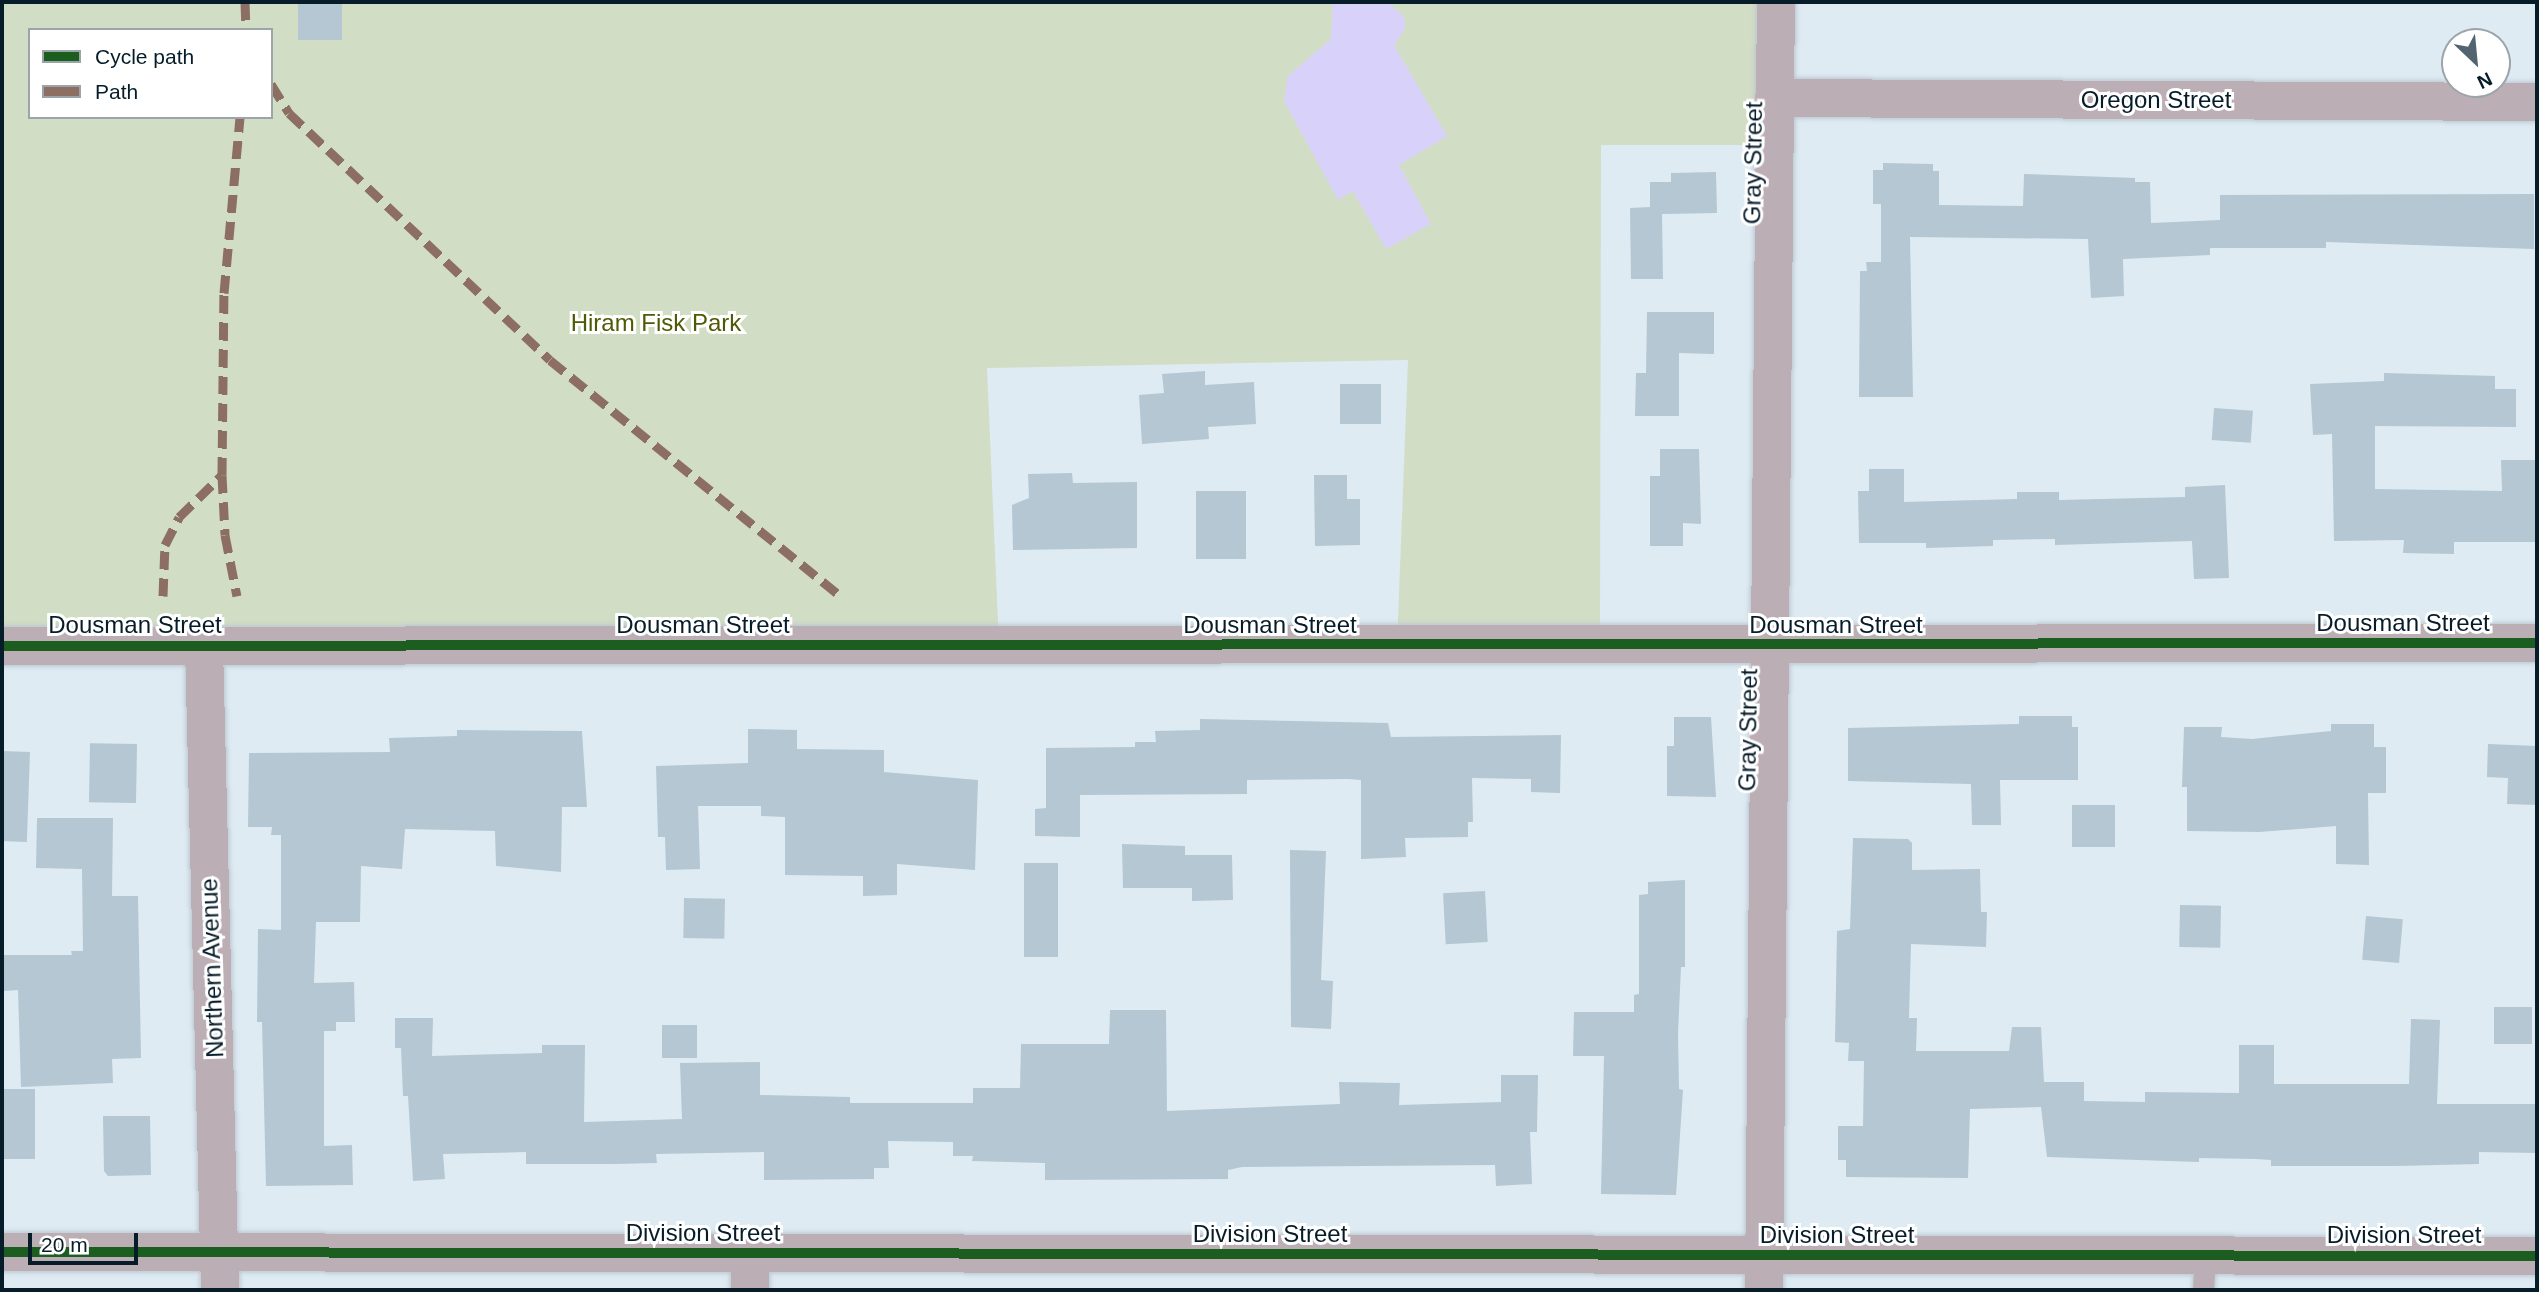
<!DOCTYPE html>
<style>
body{margin:0}
#map{position:relative;width:2539px;height:1292px;overflow:hidden;background:#deebf3;font-family:Arial,sans-serif}
div>[style]{position:absolute}
.green>*{inset:0;background:#d2ddc5}
.water>*{inset:0;background:#d8d2fb}
.building>*{inset:0;background:#b4c7d3;transform-origin:0 0}
.roads{filter:drop-shadow(0 0 2px #bdc9d1) drop-shadow(0 0 2px #bdc9d1)}
.service>*{height:21px;margin:-10.5px;padding:0 10.5px;transform-origin:10.5px;border-radius:10.5px;background:#bbaeb4}
.minor>*{height:38px;margin:-19px;padding:0 19px;transform-origin:19px;border-radius:19px;background:#bbaeb4}
.tertiary>*{height:38px;margin:-19px;padding:0 19px;transform-origin:19px;border-radius:19px;background:#bbaeb4}
.quiet>*{height:9px;margin-top:-4.5px;transform-origin:0;background:repeating-linear-gradient(90deg,#8d6e63 0 18px,transparent 0 27px)}
.cycleway>*{height:10px;margin:-5px;padding:0 5px;transform-origin:5px;border-radius:5px;background:#1b5e20}
span{translate:-50% -50%;white-space:nowrap;text-align:center;line-height:1.15;-webkit-text-stroke:6px #fff;paint-order:stroke}
.street-label{font-size:24px;color:#061c29}
.park-label{font-size:24px;color:#505a05}
.frame{position:absolute;inset:0;border:4px solid #061c29;pointer-events:none}
.legend{position:absolute;left:28px;top:28px;width:245px;height:91px;box-sizing:border-box;background:#fff;border:2px solid #9ba4a9;margin:0;padding:9px 12px;list-style:none;font-size:21px;color:#061c29}
.legend li{display:flex;align-items:center;gap:14px;height:35px}
.legend b{width:35px;border:2px solid #9ba4a9}
.north{position:absolute;left:2441px;top:28px;width:70px;height:70px;box-sizing:border-box;background:#fff;border:2px solid #9ba4a9;border-radius:50%;rotate:154deg;font-size:19px;font-weight:700;line-height:28px;text-align:center;color:#061c29}
.north::after{content:'';display:block;margin:auto;width:24px;height:32px;background:#526470;clip-path:polygon(50% 0,100% 100%,50% 72%,0 100%)}
.scale{position:absolute;left:28px;top:1233px;width:110px;height:32px;box-sizing:border-box;border:4px solid #061c29;border-top:0;padding-left:9px;font-size:21px;line-height:24px;white-space:nowrap;color:#061c29;-webkit-text-stroke:5px #fff;paint-order:stroke}
</style>
<div id="map">
<div class="green">
<div style="clip-path:polygon(evenodd,2px 2px,1776px 2px,1774px 145px,1601px 145px,1600px 647px,1397px 646px,1408px 360px,987px 368px,999px 646px,2px 646px,2px 2px,30px 30px,271px 30px,271px 117px,30px 117px,30px 30px)"></div>
</div>
<div class="water">
<div style="clip-path:polygon(1333px 2px,1388px 2px,1404px 17px,1405px 29px,1394px 45px,1447px 136px,1399px 165px,1431px 224px,1386px 249px,1353px 191px,1338px 200px,1284px 101px,1288px 76px,1331px 39px)"></div>
</div>
<div class="building">
<div style="left:298px;top:2px;width:44px;height:38px"></div>
<div style="clip-path:polygon(1883px 163px,1933px 164px,1933px 171px,1939px 171px,1939px 205px,2023px 206px,2024px 174px,2135px 178px,2135px 182px,2150px 182px,2151px 223px,2220px 220px,2220px 195px,2534px 194px,2534px 249px,2326px 242px,2326px 248px,2210px 248px,2210px 255px,2123px 259px,2124px 296px,2091px 298px,2088px 239px,1910px 237px,1913px 397px,1859px 397px,1860px 271px,1867px 271px,1866px 262px,1881px 262px,1881px 204px,1873px 204px,1873px 170px,1883px 170px)"></div>
<div style="clip-path:polygon(1716px 172px,1717px 213px,1662px 214px,1663px 279px,1631px 279px,1630px 208px,1650px 207px,1650px 182px,1671px 182px,1671px 173px)"></div>
<div style="clip-path:polygon(1647px 312px,1714px 312px,1714px 354px,1679px 353px,1679px 416px,1635px 416px,1636px 373px,1646px 373px)"></div>
<div style="clip-path:polygon(1205px 371px,1205px 385px,1254px 382px,1256px 424px,1208px 427px,1209px 439px,1142px 444px,1139px 395px,1164px 393px,1162px 374px)"></div>
<div style="clip-path:polygon(2384px 373px,2495px 376px,2495px 389px,2516px 389px,2516px 427px,2375px 426px,2375px 489px,2502px 491px,2501px 460px,2537px 460px,2537px 542px,2454px 542px,2454px 554px,2403px 553px,2404px 540px,2334px 541px,2332px 434px,2313px 435px,2310px 384px,2384px 381px)"></div>
<div style="left:1381px;top:384px;width:40px;height:41px;rotate:90deg"></div>
<div style="left:2214px;top:408px;width:39px;height:32px;rotate:4deg"></div>
<div style="clip-path:polygon(1660px 449px,1699px 449px,1701px 524px,1683px 523px,1683px 546px,1650px 546px,1650px 476px,1660px 476px)"></div>
<div style="clip-path:polygon(1869px 469px,1904px 469px,1904px 502px,2017px 499px,2017px 492px,2059px 492px,2059px 500px,2185px 497px,2185px 487px,2225px 485px,2229px 578px,2194px 579px,2192px 541px,2055px 545px,2055px 539px,1993px 540px,1993px 546px,1926px 548px,1926px 543px,1859px 543px,1858px 491px,1869px 491px)"></div>
<div style="clip-path:polygon(1072px 473px,1073px 483px,1137px 482px,1137px 548px,1013px 550px,1012px 505px,1029px 498px,1028px 474px)"></div>
<div style="clip-path:polygon(1314px 475px,1347px 475px,1347px 499px,1360px 499px,1360px 545px,1315px 546px)"></div>
<div style="left:1196px;top:491px;width:50px;height:68px"></div>
<div style="clip-path:polygon(2019px 716px,2072px 716px,2072px 727px,2078px 727px,2078px 780px,2000px 780px,2001px 825px,1972px 825px,1971px 784px,1848px 781px,1848px 728px,2019px 724px)"></div>
<div style="clip-path:polygon(1674px 717px,1711px 717px,1716px 797px,1667px 796px,1667px 746px,1674px 746px)"></div>
<div style="clip-path:polygon(1200px 719px,1388px 723px,1391px 737px,1561px 735px,1560px 793px,1531px 792px,1531px 779px,1472px 778px,1473px 822px,1468px 822px,1468px 837px,1405px 838px,1406px 857px,1361px 859px,1361px 780px,1348px 779px,1247px 780px,1247px 794px,1080px 795px,1080px 837px,1035px 836px,1035px 809px,1046px 808px,1046px 748px,1135px 747px,1135px 742px,1156px 742px,1155px 731px,1200px 730px)"></div>
<div style="clip-path:polygon(2331px 724px,2374px 724px,2374px 747px,2386px 747px,2386px 793px,2368px 793px,2369px 865px,2336px 864px,2336px 826px,2259px 832px,2187px 831px,2187px 787px,2182px 787px,2184px 727px,2222px 727px,2221px 737px,2252px 739px,2331px 731px)"></div>
<div style="clip-path:polygon(748px 729px,797px 730px,797px 749px,884px 750px,884px 772px,978px 780px,975px 870px,897px 864px,897px 895px,863px 896px,863px 876px,785px 875px,785px 817px,761px 816px,761px 806px,698px 806px,700px 869px,666px 870px,665px 837px,658px 837px,656px 766px,748px 763px)"></div>
<div style="clip-path:polygon(457px 730px,582px 731px,587px 807px,562px 807px,561px 872px,496px 866px,495px 831px,405px 829px,402px 869px,361px 866px,360px 922px,316px 922px,314px 983px,354px 982px,355px 1022px,336px 1022px,336px 1031px,324px 1031px,324px 1146px,352px 1145px,353px 1185px,266px 1186px,262px 1022px,257px 1022px,258px 929px,281px 930px,281px 835px,271px 835px,272px 827px,248px 827px,249px 753px,390px 752px,389px 738px,457px 736px)"></div>
<div style="left:137px;top:744px;width:59px;height:47px;rotate:91deg"></div>
<div style="clip-path:polygon(2488px 744px,2537px 746px,2537px 805px,2507px 804px,2508px 778px,2487px 777px)"></div>
<div style="left:2px;top:751px;width:28px;height:90px;rotate:2deg"></div>
<div style="left:2115px;top:805px;width:42px;height:43px;rotate:90deg"></div>
<div style="clip-path:polygon(37px 818px,113px 818px,112px 896px,138px 896px,141px 1058px,112px 1059px,113px 1083px,21px 1087px,18px 990px,3px 991px,3px 955px,72px 955px,71px 951px,83px 951px,82px 869px,36px 868px)"></div>
<div style="clip-path:polygon(1853px 838px,1908px 839px,1912px 843px,1912px 870px,1980px 869px,1981px 912px,1987px 912px,1986px 947px,1911px 944px,1909px 1018px,1917px 1018px,1916px 1051px,2009px 1051px,2012px 1027px,2041px 1027px,2044px 1082px,2084px 1082px,2084px 1101px,2145px 1102px,2145px 1092px,2239px 1093px,2239px 1045px,2274px 1045px,2274px 1084px,2409px 1084px,2411px 1019px,2440px 1020px,2437px 1104px,2537px 1104px,2537px 1153px,2479px 1152px,2479px 1164px,2396px 1166px,2271px 1166px,2271px 1160px,2256px 1159px,2199px 1158px,2199px 1162px,2047px 1157px,2041px 1107px,1970px 1109px,1968px 1178px,1846px 1177px,1846px 1160px,1838px 1160px,1838px 1126px,1863px 1126px,1864px 1061px,1848px 1061px,1849px 1043px,1835px 1042px,1837px 931px,1850px 929px)"></div>
<div style="clip-path:polygon(1122px 844px,1185px 846px,1185px 855px,1232px 855px,1233px 900px,1192px 901px,1192px 888px,1123px 888px)"></div>
<div style="clip-path:polygon(1290px 850px,1326px 851px,1321px 980px,1333px 981px,1331px 1029px,1291px 1027px)"></div>
<div style="left:1024px;top:863px;width:34px;height:94px"></div>
<div style="clip-path:polygon(1685px 880px,1685px 967px,1681px 967px,1678px 1033px,1679px 1089px,1683px 1090px,1676px 1195px,1601px 1194px,1604px 1056px,1573px 1056px,1574px 1012px,1634px 1012px,1634px 995px,1639px 994px,1639px 895px,1648px 894px,1648px 882px)"></div>
<div style="left:1485px;top:891px;width:51px;height:42px;rotate:87deg"></div>
<div style="left:684px;top:898px;width:41px;height:40px;rotate:1deg"></div>
<div style="left:2180px;top:905px;width:41px;height:42px;rotate:1deg"></div>
<div style="left:2366px;top:916px;width:37px;height:44px;rotate:5deg"></div>
<div style="left:2532px;top:1007px;width:37px;height:38px;rotate:90deg"></div>
<div style="clip-path:polygon(1110px 1010px,1166px 1010px,1167px 1111px,1340px 1104px,1339px 1082px,1400px 1083px,1399px 1105px,1501px 1102px,1501px 1075px,1538px 1075px,1537px 1132px,1530px 1132px,1532px 1184px,1496px 1186px,1495px 1165px,1242px 1167px,1228px 1170px,1228px 1179px,1045px 1180px,1045px 1163px,972px 1161px,973px 1156px,953px 1156px,953px 1142px,888px 1141px,889px 1168px,874px 1168px,874px 1179px,764px 1180px,764px 1152px,656px 1154px,657px 1163px,614px 1164px,526px 1164px,526px 1152px,443px 1154px,445px 1179px,413px 1181px,408px 1096px,403px 1096px,401px 1048px,395px 1048px,395px 1018px,433px 1018px,432px 1056px,542px 1053px,542px 1045px,585px 1045px,584px 1122px,682px 1119px,680px 1063px,760px 1062px,760px 1095px,850px 1097px,850px 1103px,973px 1103px,973px 1088px,1020px 1088px,1021px 1044px,1109px 1044px)"></div>
<div style="left:662px;top:1025px;width:35px;height:33px"></div>
<div style="left:2px;top:1089px;width:33px;height:70px"></div>
<div style="clip-path:polygon(103px 1116px,150px 1116px,151px 1175px,108px 1176px,104px 1171px)"></div>
</div>
<div class="roads">
<div class="service">
<div style="left:2203px;top:1290px;width:34px;rotate:-87deg"></div>
</div>
<div class="minor">
<div style="left:1774px;top:98px;width:763px;rotate:0.3deg"></div>
<div style="left:204px;top:646px;width:644px;rotate:88.58deg"></div>
<div style="left:2px;top:1252px;width:2535px;rotate:0.09deg"></div>
<div style="left:750px;top:1254px;width:36px;rotate:90deg"></div>
<div style="left:1764px;top:1290px;width:1288px;rotate:-89.47deg"></div>
</div>
<div class="tertiary">
<div style="left:2px;top:646px;width:2535px;rotate:-0.07deg"></div>
</div>
</div>
<div class="quiet">
<div style="left:245px;top:2px;width:28px;rotate:88deg"></div>
<div style="left:271px;top:84px;width:34px;rotate:58deg"></div>
<div style="left:289px;top:113px;width:359px;rotate:43.4deg"></div>
<div style="left:550px;top:360px;width:370px;rotate:39.1deg"></div>
<div style="left:222px;top:475px;width:60px;rotate:87.1deg"></div>
<div style="left:225px;top:535px;width:62px;rotate:78.9deg"></div>
<div style="left:163px;top:596px;width:51px;rotate:-87.8deg"></div>
<div style="left:165px;top:545px;width:31px;rotate:-63deg"></div>
<div style="left:179px;top:517px;width:60px;rotate:-44.3deg"></div>
<div style="left:222px;top:475px;width:182px;rotate:-89.4deg"></div>
<div style="left:224px;top:293px;width:177px;rotate:-84.8deg"></div>
</div>
<div class="cycleway">
<div style="left:2px;top:646px;width:2535px;rotate:-0.07deg"></div>
<div style="left:2px;top:1252px;width:2535px;rotate:0.09deg"></div>
</div>
<div class="street-label">
<span style="left:2156px;top:100px">Oregon Street</span>
<span style="left:1753px;top:163px;rotate:-89deg">Gray Street</span>
<span style="left:2403px;top:623px">Dousman Street</span>
<span style="left:135px;top:625px">Dousman Street</span>
<span style="left:703px;top:625px">Dousman Street</span>
<span style="left:1270px;top:625px">Dousman Street</span>
<span style="left:1836px;top:625px">Dousman Street</span>
<span style="left:1748px;top:730px;rotate:-89deg">Gray Street</span>
<span style="left:212px;top:968px;rotate:-92deg">Northern Avenue</span>
<span style="left:703px;top:1233px">Division Street</span>
<span style="left:1270px;top:1234px">Division Street</span>
<span style="left:1837px;top:1235px">Division Street</span>
<span style="left:2404px;top:1235px">Division Street</span>
</div>
<div class="park-label">
<span style="left:656px;top:323px">Hiram Fisk Park</span>
</div>
<div class="frame"></div>
<ul class="legend">
<li><b style="height:9px;background:#1b5e20"></b>Cycle path</li>
<li><b style="height:9px;background:#8d6e63"></b>Path</li>
</ul>
<div class="north">N</div>
<div class="scale">20 m</div>
</div>
